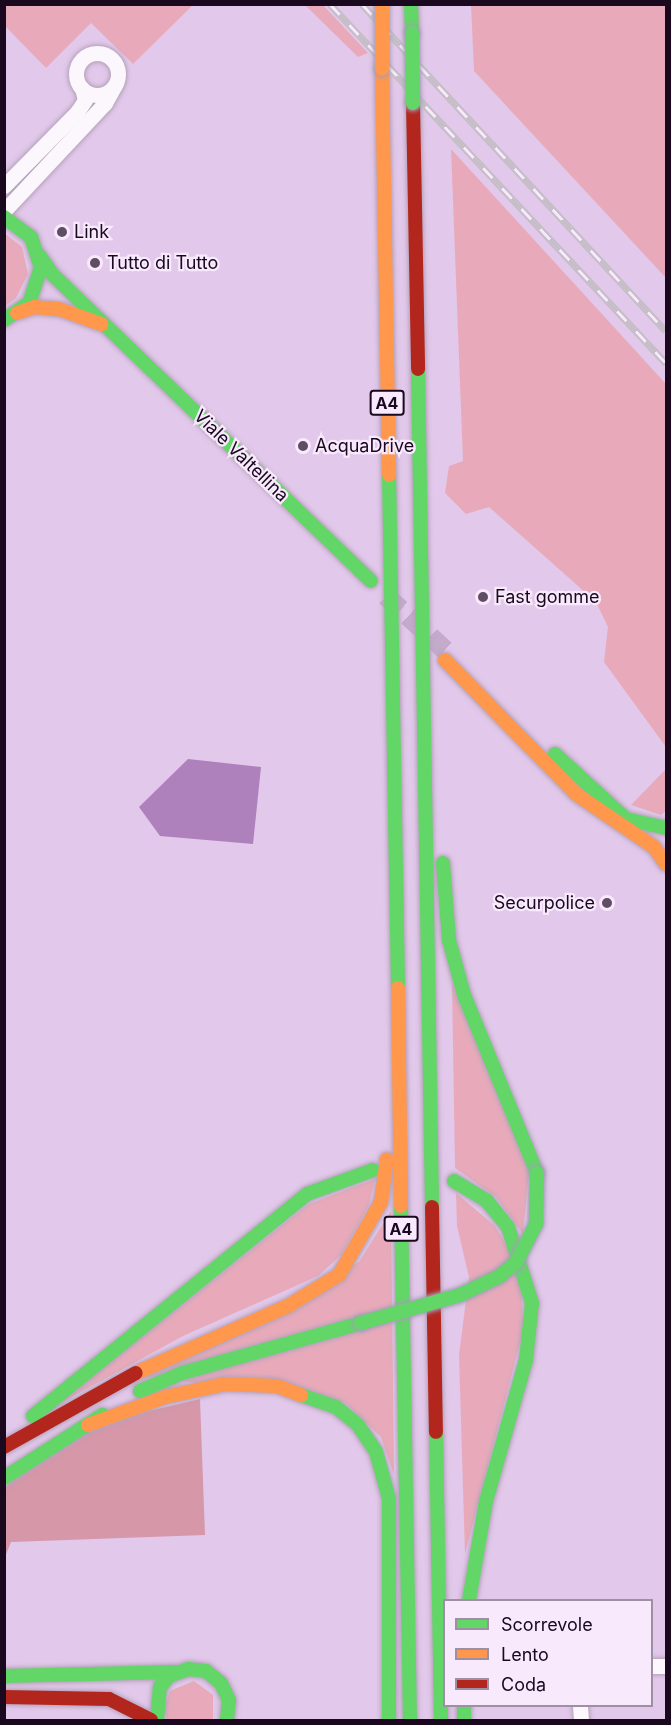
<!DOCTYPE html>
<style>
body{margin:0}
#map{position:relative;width:671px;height:1725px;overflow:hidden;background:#e2c8ea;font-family:Inter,sans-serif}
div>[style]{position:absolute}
.green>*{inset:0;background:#e8aaba}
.forest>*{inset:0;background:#d697a8}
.water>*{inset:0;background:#af81bc}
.secondary-tunnel>*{height:20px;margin-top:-10px;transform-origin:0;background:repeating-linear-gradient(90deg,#c4abcb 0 20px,transparent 0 30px)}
.roads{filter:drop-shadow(0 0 2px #b5a2bb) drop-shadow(0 0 2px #b5a2bb)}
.street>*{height:15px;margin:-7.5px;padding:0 7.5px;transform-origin:7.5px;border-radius:7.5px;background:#fbf7fc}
.street>.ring{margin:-7.5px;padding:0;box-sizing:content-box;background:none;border:15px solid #fbf7fc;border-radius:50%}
.fast>*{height:14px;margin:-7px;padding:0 7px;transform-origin:7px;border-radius:7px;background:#63d668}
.slow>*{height:14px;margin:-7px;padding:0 7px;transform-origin:7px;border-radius:7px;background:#ff974d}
.jam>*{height:14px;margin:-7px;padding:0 7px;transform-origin:7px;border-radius:7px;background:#b3261e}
.rail>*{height:7px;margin-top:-3.5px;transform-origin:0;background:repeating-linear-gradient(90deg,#f8e9fc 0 14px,#c5bec7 0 28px);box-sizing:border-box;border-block:2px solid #c5bec7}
.bridges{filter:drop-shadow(0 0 2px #a49db7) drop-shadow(0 0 2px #a49db7)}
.fast-bridge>*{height:14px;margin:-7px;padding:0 7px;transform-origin:7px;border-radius:7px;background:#63d668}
.slow-bridge>*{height:14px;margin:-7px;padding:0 7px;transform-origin:7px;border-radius:7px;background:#ff974d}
.dots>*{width:16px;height:16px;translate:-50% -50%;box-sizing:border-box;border:3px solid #f8e9fc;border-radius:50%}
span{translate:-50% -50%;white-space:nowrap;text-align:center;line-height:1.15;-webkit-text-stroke:4.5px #f8e9fc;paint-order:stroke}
.shield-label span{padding:2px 4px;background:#f8e9fc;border:2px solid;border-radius:4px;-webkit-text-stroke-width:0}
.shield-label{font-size:16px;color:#1a091e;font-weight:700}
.poi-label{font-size:18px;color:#1a091e}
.left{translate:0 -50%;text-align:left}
.right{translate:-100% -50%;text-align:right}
.street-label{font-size:18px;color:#1a091e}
.frame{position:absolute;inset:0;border:6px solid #1a091e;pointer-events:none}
.legend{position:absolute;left:443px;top:1599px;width:210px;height:108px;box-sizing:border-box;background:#f8e9fc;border:2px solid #9f8fa3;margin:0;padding:8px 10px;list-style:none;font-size:18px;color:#1a091e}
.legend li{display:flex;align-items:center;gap:12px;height:30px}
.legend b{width:30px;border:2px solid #9f8fa3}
</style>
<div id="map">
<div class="green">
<div style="clip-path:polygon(4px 5px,5px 4px,193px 5px,133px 64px,91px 23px,46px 68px,5px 26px)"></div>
<div style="clip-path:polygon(305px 5px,323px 5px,368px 53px,358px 57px)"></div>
<div style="clip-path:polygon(471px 5px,666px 5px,666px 278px,474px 71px)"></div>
<div style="clip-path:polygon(451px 149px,666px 384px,666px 747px,604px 662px,608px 627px,596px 602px,489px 507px,466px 514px,445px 493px,449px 466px,463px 461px)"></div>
<div style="clip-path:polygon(4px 233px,22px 247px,28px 274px,16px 298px,5px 306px)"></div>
<div style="clip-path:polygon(666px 769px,666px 811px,661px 815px,631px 805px)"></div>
<div style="clip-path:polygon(452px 983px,529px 1171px,523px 1234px,496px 1197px,455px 1168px)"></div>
<div style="clip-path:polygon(375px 1179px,369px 1205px,341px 1255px,318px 1276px,183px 1336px,57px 1405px,309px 1204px)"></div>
<div style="clip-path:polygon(456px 1193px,495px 1226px,510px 1251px,522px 1296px,523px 1331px,465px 1554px,459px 1355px,469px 1277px,457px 1226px)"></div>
<div style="clip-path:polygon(391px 1211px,394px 1475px,381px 1437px,344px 1402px,142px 1376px,359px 1262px)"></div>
<div style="clip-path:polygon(194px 1681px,213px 1695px,213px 1720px,167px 1720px,164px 1708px,170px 1691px)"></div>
</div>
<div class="forest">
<div style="clip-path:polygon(200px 1399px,205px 1535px,11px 1542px,5px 1557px,5px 1487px,88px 1425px)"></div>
</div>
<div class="water">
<div style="clip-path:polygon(188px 759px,261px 767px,253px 844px,160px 836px,139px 807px)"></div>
</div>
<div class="secondary-tunnel">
<div style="left:386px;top:596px;width:80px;rotate:42.5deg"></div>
</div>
<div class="roads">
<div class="street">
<div class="ring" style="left:76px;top:53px;width:27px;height:27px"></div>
<div style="left:4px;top:186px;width:104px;rotate:-45.4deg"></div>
<div style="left:77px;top:112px;width:14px;rotate:-56deg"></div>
<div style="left:85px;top:100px;width:12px;rotate:-104deg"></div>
<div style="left:4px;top:211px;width:148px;rotate:-46.9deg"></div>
<div style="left:105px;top:103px;width:23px;rotate:-61deg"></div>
<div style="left:652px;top:1666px;width:14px"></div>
<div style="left:580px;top:1706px;width:14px;rotate:86deg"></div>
</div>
<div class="fast">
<div style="left:411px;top:4px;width:29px;rotate:88deg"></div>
<div style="left:4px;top:217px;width:34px;rotate:37deg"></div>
<div style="left:31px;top:237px;width:32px;rotate:72deg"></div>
<div style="left:41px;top:267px;width:38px;rotate:108deg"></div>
<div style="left:29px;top:303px;width:30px;rotate:146deg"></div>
<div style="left:39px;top:255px;width:24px;rotate:55deg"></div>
<div style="left:53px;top:275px;width:441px;rotate:43.9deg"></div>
<div style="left:418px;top:369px;width:838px;rotate:89.04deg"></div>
<div style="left:389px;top:475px;width:513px;rotate:88.99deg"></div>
<div style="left:555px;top:754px;width:96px;rotate:42.5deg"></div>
<div style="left:626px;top:819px;width:41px;rotate:12.7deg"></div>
<div style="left:443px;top:863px;width:77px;rotate:85.5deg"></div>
<div style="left:449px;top:940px;width:57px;rotate:74.7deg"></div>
<div style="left:464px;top:995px;width:192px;rotate:67.7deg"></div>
<div style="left:454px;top:1181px;width:39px;rotate:31deg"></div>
<div style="left:487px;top:1201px;width:33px;rotate:51deg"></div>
<div style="left:508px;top:1227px;width:80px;rotate:72.5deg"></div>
<div style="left:532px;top:1303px;width:57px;rotate:96deg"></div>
<div style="left:526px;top:1360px;width:147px;rotate:105.8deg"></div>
<div style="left:486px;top:1501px;width:100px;rotate:99.7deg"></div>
<div style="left:401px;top:1206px;width:514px;rotate:89deg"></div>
<div style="left:140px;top:1391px;width:46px;rotate:-23.2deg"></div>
<div style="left:182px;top:1373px;width:186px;rotate:-15.6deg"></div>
<div style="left:301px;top:1395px;width:37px;rotate:19deg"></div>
<div style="left:336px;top:1407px;width:28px;rotate:39deg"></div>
<div style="left:358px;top:1425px;width:32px;rotate:56deg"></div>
<div style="left:376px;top:1452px;width:49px;rotate:74.5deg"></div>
<div style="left:389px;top:1499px;width:221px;rotate:90deg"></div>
<div style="left:33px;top:1416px;width:353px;rotate:-39deg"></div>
<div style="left:307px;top:1194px;width:70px;rotate:-20deg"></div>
<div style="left:436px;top:1432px;width:288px;rotate:89deg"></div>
<div style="left:4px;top:1478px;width:117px;rotate:-32.7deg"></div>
<div style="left:4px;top:1676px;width:172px;rotate:-1.3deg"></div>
<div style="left:464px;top:1706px;width:14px;rotate:90deg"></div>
<div style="left:157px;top:1720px;width:33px;rotate:-85deg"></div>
<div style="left:160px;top:1687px;width:14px;rotate:-51deg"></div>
<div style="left:169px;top:1676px;width:20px;rotate:-20deg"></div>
<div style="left:188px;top:1669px;width:18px;rotate:6deg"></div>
<div style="left:206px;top:1671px;width:19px;rotate:39deg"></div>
<div style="left:221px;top:1683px;width:19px;rotate:65deg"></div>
<div style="left:229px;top:1700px;width:20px;rotate:96deg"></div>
</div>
<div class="slow">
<div style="left:382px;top:69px;width:406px;rotate:89deg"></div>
<div style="left:17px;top:313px;width:18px;rotate:-19deg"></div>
<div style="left:34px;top:307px;width:25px;rotate:5deg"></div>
<div style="left:59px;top:309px;width:45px;rotate:19.7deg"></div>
<div style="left:445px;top:660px;width:187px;rotate:45.6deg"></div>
<div style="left:576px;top:794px;width:94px;rotate:34.2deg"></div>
<div style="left:654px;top:847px;width:21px;rotate:55deg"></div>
<div style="left:398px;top:988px;width:218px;rotate:89.2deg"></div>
<div style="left:136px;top:1373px;width:166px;rotate:-23.8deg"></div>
<div style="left:288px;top:1306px;width:60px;rotate:-31.3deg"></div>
<div style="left:339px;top:1275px;width:84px;rotate:-60.1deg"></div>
<div style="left:381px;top:1202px;width:43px;rotate:-82.1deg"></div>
<div style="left:88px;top:1425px;width:82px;rotate:-20deg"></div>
<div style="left:165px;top:1397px;width:61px;rotate:-12.2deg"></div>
<div style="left:225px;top:1384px;width:52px;rotate:2.2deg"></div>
<div style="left:277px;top:1386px;width:26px;rotate:21deg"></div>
</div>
<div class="jam">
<div style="left:413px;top:103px;width:266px;rotate:88.9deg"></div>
<div style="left:432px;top:1207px;width:225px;rotate:89deg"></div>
<div style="left:4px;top:1447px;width:151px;rotate:-29.3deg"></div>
<div style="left:4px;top:1697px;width:105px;rotate:1.1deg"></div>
<div style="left:109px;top:1699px;width:47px;rotate:26.6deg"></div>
</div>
</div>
<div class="rail">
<div style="left:330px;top:4px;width:492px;rotate:46.9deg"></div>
<div style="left:362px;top:4px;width:446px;rotate:47.1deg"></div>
</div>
<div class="bridges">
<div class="fast-bridge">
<div style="left:412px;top:33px;width:70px;rotate:89.2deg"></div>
<div style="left:361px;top:1323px;width:103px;rotate:-15.8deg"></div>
<div style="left:460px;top:1295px;width:44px;rotate:-25.4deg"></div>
<div style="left:500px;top:1276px;width:23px;rotate:-41deg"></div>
<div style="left:517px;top:1261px;width:42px;rotate:-62.8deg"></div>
<div style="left:536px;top:1224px;width:51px;rotate:-88.9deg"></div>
</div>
<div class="slow-bridge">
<div style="left:382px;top:4px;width:65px;rotate:90deg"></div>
</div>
</div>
<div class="dots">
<div style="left:62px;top:232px;background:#604c65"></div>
<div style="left:95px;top:263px;background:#604c65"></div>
<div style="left:303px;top:446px;background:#604c65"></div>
<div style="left:483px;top:597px;background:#604c65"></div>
<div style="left:607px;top:903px;background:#604c65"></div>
</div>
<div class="shield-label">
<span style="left:387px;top:403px">A4</span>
<span style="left:401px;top:1229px">A4</span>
</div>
<div class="poi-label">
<span class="left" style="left:74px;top:232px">Link</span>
<span class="left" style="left:107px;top:263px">Tutto di Tutto</span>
<span class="left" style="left:315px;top:446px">AcquaDrive</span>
<span class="left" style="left:495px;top:597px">Fast gomme</span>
<span class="right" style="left:595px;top:903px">Securpolice</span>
</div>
<div class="street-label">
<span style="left:241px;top:456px;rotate:44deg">Viale Valtellina</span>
</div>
<div class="frame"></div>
<ul class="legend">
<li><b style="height:8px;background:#63d668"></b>Scorrevole</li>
<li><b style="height:8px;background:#ff974d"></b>Lento</li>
<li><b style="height:8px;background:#b3261e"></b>Coda</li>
</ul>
</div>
